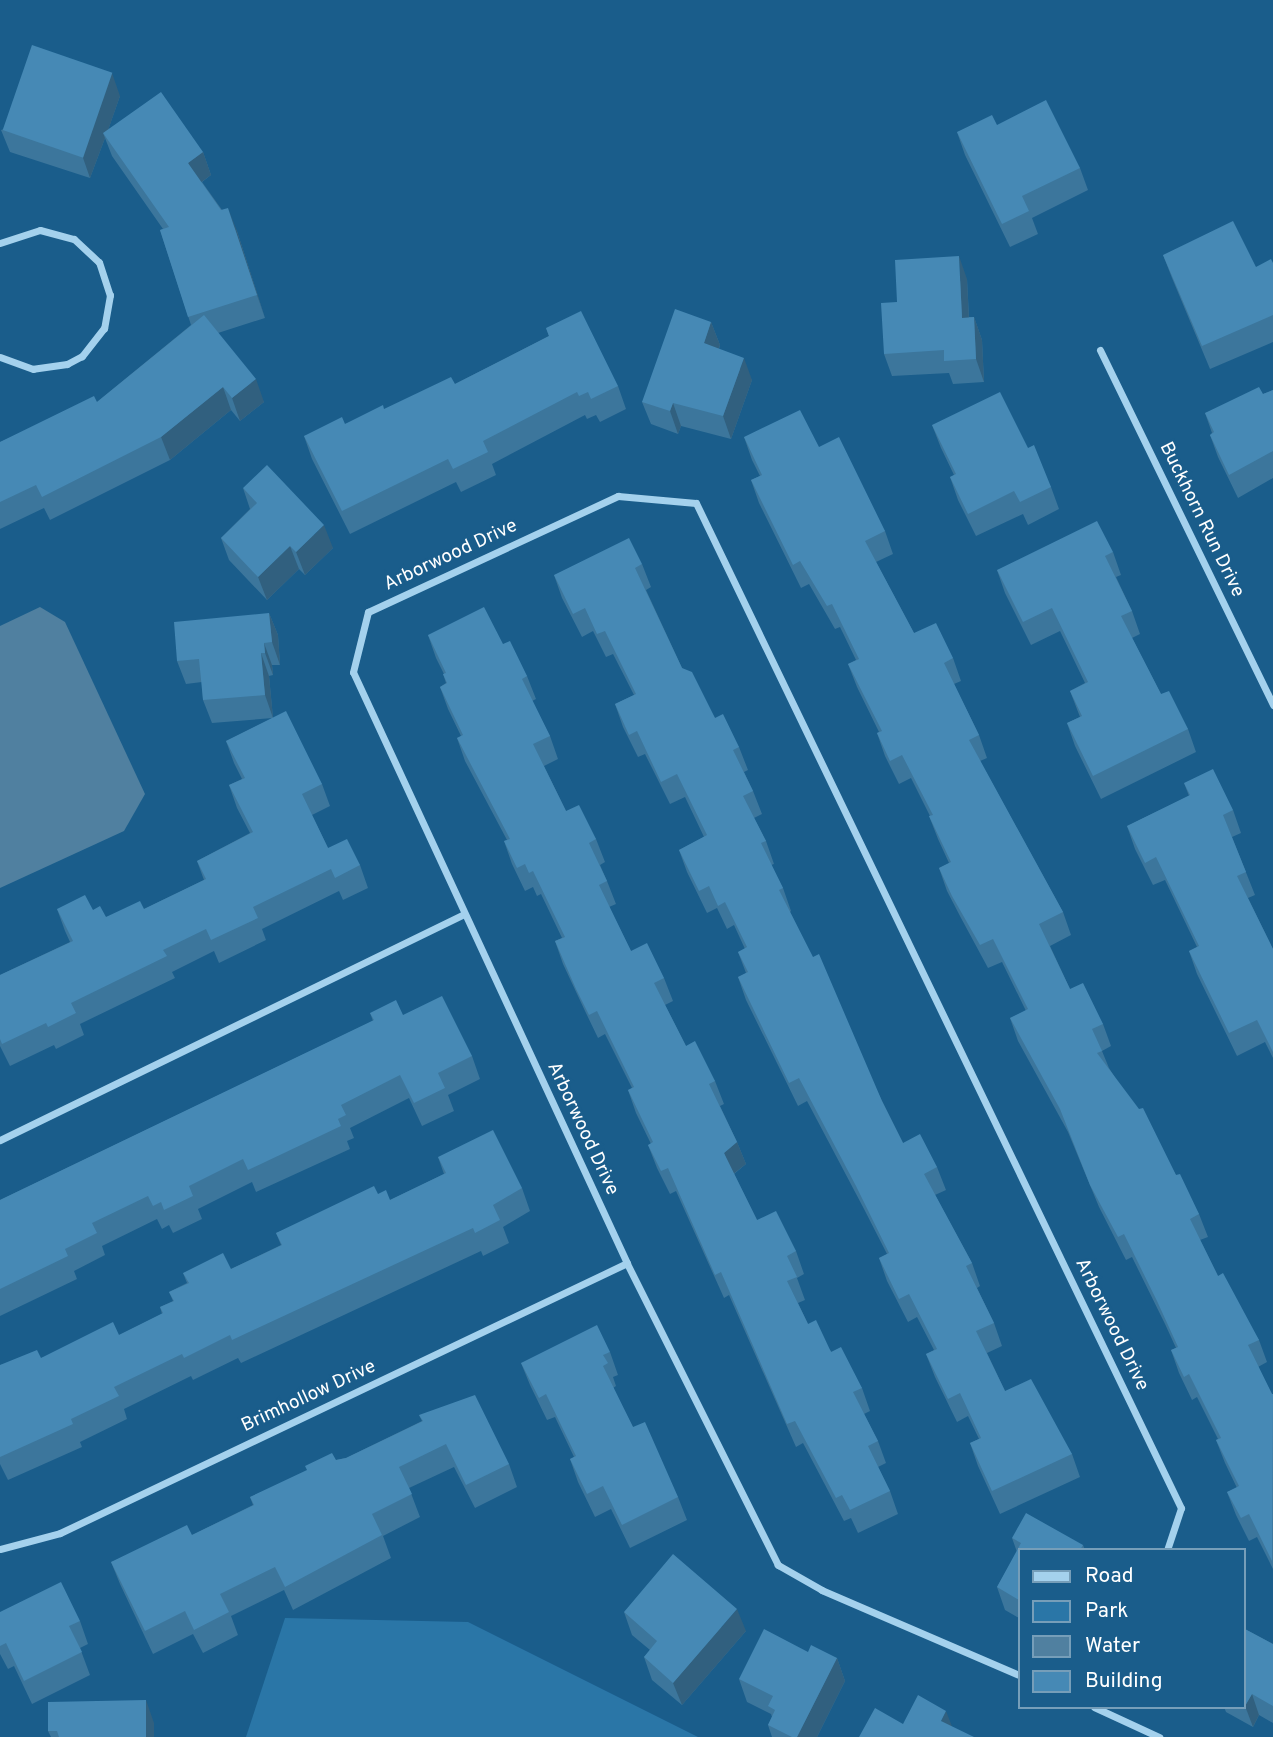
<!DOCTYPE html>
<style>
body{margin:0}
#map{position:relative;width:1273px;height:1737px;overflow:hidden;background:#1a5d8b;font-family:Overpass,sans-serif}
div>[style]{position:absolute}
.green>*{inset:0;background:#2a76a7}
.water>*{inset:0;background:#5080a0}
.minor>*{height:7px;margin:-3.5px;padding:0 3.5px;transform-origin:3.5px;border-radius:3.5px;background:#a4d1ed}
.wall>*{inset:0;background:#3c769c}
.shaded-wall>*{inset:0;background:#31607f}
.building>*{inset:0;background:#4689b5;transform-origin:0 0}
span{translate:-50% -50%;white-space:nowrap;text-align:center;line-height:1.15;-webkit-text-stroke:5px #1a5d8b;paint-order:stroke}
.street-label{font-size:19px;color:#fff}
.legend{position:absolute;left:1018px;top:1548px;width:228px;height:161px;box-sizing:border-box;background:#1a5d8b;border:2px solid #769eb9;margin:0;padding:9px 12px;list-style:none;font-size:21px;color:#fff}
.legend li{display:flex;align-items:center;gap:14px;height:35px}
.legend b{width:35px;border:2px solid #769eb9}
</style>
<div id="map">
<div class="green">
<div style="clip-path:polygon(285px 1618px,468px 1622px,698px 1737px,246px 1737px)"></div>
</div>
<div class="water">
<div style="clip-path:polygon(40px 607px,65px 622px,145px 794px,124px 831px,0 888px,0 626px)"></div>
</div>
<div class="minor">
<div style="left:0;top:243px;width:42px;rotate:-18deg"></div>
<div style="left:40px;top:230px;width:35px;rotate:15deg"></div>
<div style="left:74px;top:239px;width:34px;rotate:43deg"></div>
<div style="left:99px;top:262px;width:35px;rotate:72deg"></div>
<div style="left:110px;top:295px;width:34px;rotate:100deg"></div>
<div style="left:104px;top:328px;width:36px;rotate:128deg"></div>
<div style="left:82px;top:356px;width:17px;rotate:152deg"></div>
<div style="left:67px;top:364px;width:34px;rotate:172deg"></div>
<div style="left:33px;top:369px;width:35px;rotate:-160deg"></div>
<div style="left:1100px;top:350px;width:395px;rotate:64deg"></div>
<div style="left:0;top:1140px;width:516px;rotate:-25.97deg"></div>
<div style="left:0;top:1549px;width:62px;rotate:-14.9deg"></div>
<div style="left:60px;top:1533px;width:628px;rotate:-25.46deg"></div>
<div style="left:1019px;top:1675px;width:215px;rotate:-156.7deg"></div>
<div style="left:822px;top:1590px;width:51px;rotate:-150.4deg"></div>
<div style="left:778px;top:1565px;width:338px;rotate:-116.6deg"></div>
<div style="left:627px;top:1263px;width:651px;rotate:-114.87deg"></div>
<div style="left:353px;top:672px;width:62px;rotate:-76deg"></div>
<div style="left:368px;top:612px;width:276px;rotate:-24.9deg"></div>
<div style="left:618px;top:496px;width:78px;rotate:5.1deg"></div>
<div style="left:696px;top:503px;width:1116px;rotate:64.24deg"></div>
<div style="left:1181px;top:1508px;width:44px;rotate:108.4deg"></div>
<div style="left:1094px;top:1707px;width:72px;rotate:24.8deg"></div>
</div>
<div class="wall">
<div style="clip-path:polygon(120px 96px,108px 130px,203px 152px,211px 175px,202px 182px,237px 231px,265px 318px,218px 333px,264px 402px,240px 421px,231px 410px,170px 460px,50px 520px,44px 508px,0 529px,0 442px,97px 402px,191px 325px,160px 230px,163px 229px,112px 156px,105px 138px,90px 178px,10px 152px,1px 130px)"></div>
<div style="clip-path:polygon(997px 125px,1080px 168px,1088px 190px,1032px 218px,1038px 234px,1010px 247px,965px 155px,957px 132px)"></div>
<div style="clip-path:polygon(1163px 255px,1256px 267px,1273px 263px,1273px 342px,1210px 369px,1172px 278px)"></div>
<div style="clip-path:polygon(967px 279px,969px 317px,974px 317px,982px 340px,984px 382px,953px 384px,949px 373px,892px 376px,884px 354px,897px 302px)"></div>
<div style="clip-path:polygon(711px 322px,720px 345px,719px 349px,752px 380px,731px 439px,681px 426px,678px 434px,651px 424px,642px 402px)"></div>
<div style="clip-path:polygon(546px 328px,618px 386px,626px 409px,600px 422px,596px 415px,587px 419px,585px 415px,492px 464px,496px 475px,461px 492px,456px 482px,350px 534px,312px 459px,304px 436px,345px 424px,455px 384px,549px 336px)"></div>
<div style="clip-path:polygon(1273px 390px,1273px 478px,1238px 498px,1218px 457px,1210px 435px,1212px 433px,1205px 413px,1263px 394px)"></div>
<div style="clip-path:polygon(932px 425px,1028px 448px,1051px 487px,1059px 509px,1028px 525px,1023px 514px,976px 536px,958px 500px,950px 477px,954px 475px,941px 448px)"></div>
<div style="clip-path:polygon(744px 437px,819px 447px,885px 531px,893px 554px,876px 562px,914px 633px,953px 658px,961px 681px,954px 684px,979px 735px,987px 758px,980px 761px,1063px 912px,1071px 935px,1050px 946px,1070px 989px,1103px 1024px,1111px 1046px,1102px 1051px,1109px 1068px,1176px 1175px,1199px 1214px,1208px 1237px,1200px 1240px,1218px 1276px,1259px 1340px,1267px 1362px,1258px 1367px,1272px 1394px,1273px 1394px,1273px 1569px,1257px 1537px,1249px 1541px,1236px 1515px,1227px 1492px,1237px 1488px,1225px 1463px,1216px 1440px,1218px 1439px,1197px 1397px,1192px 1400px,1179px 1373px,1171px 1350px,1176px 1348px,1165px 1324px,1132px 1257px,1126px 1260px,1099px 1207px,1068px 1132px,1018px 1041px,1010px 1018px,1026px 1011px,1002px 962px,988px 968px,961px 918px,947px 891px,939px 868px,949px 863px,938px 839px,929px 816px,930px 816px,911px 778px,899px 784px,885px 756px,877px 733px,879px 732px,857px 687px,848px 664px,856px 660px,840px 627px,835px 629px,809px 584px,801px 588px,759px 503px,751px 480px,760px 476px,752px 460px)"></div>
<div style="clip-path:polygon(243px 488px,333px 548px,305px 575px,299px 569px,267px 600px,229px 560px,221px 538px,250px 509px)"></div>
<div style="clip-path:polygon(1113px 552px,1121px 575px,1116px 577px,1132px 611px,1140px 634px,1132px 638px,1161px 694px,1188px 729px,1196px 752px,1101px 799px,1075px 746px,1067px 723px,1080px 717px,1070px 691px,1085px 683px,1060px 631px,1031px 645px,1005px 593px,997px 570px)"></div>
<div style="clip-path:polygon(642px 564px,651px 587px,646px 590px,682px 668px,715px 718px,739px 747px,748px 770px,744px 772px,753px 791px,762px 814px,754px 818px,766px 841px,774px 864px,771px 865px,783px 888px,791px 911px,790px 912px,882px 1101px,903px 1143px,937px 1167px,946px 1190px,935px 1195px,972px 1263px,980px 1286px,977px 1288px,994px 1323px,1002px 1346px,987px 1353px,1005px 1391px,1072px 1454px,1080px 1477px,1000px 1514px,978px 1466px,970px 1443px,979px 1439px,968px 1416px,957px 1422px,935px 1377px,926px 1354px,934px 1350px,917px 1317px,908px 1322px,887px 1281px,879px 1258px,887px 1254px,864px 1209px,807px 1101px,798px 1106px,746px 1000px,738px 977px,746px 973px,738px 952px,745px 949px,734px 925px,727px 929px,717px 908px,707px 913px,687px 872px,679px 850px,704px 837px,685px 797px,670px 804px,645px 754px,638px 757px,623px 727px,615px 704px,634px 695px,613px 654px,606px 657px,593px 631px,582px 637px,562px 598px,554px 575px)"></div>
<div style="clip-path:polygon(269px 613px,278px 635px,280px 665px,272px 665px,273px 675px,269px 676px,273px 718px,322px 784px,330px 806px,312px 815px,328px 848px,360px 865px,368px 888px,343px 900px,339px 891px,262px 929px,266px 940px,219px 963px,214px 951px,172px 972px,175px 978px,80px 1024px,84px 1035px,56px 1049px,54px 1045px,10px 1066px,0 1046px,0 975px,70px 942px,65px 931px,57px 909px,93px 910px,106px 917px,144px 909px,204px 880px,197px 861px,250px 833px,237px 808px,229px 785px,242px 779px,234px 763px,226px 741px,273px 718px,212px 723px,203px 700px,202px 682px,186px 684px,177px 661px)"></div>
<div style="clip-path:polygon(428px 635px,503px 644px,527px 676px,536px 699px,532px 701px,550px 736px,558px 759px,544px 766px,566px 811px,596px 839px,605px 862px,600px 865px,607px 881px,616px 904px,609px 907px,631px 951px,664px 978px,673px 1001px,665px 1005px,686px 1046px,715px 1081px,724px 1104px,720px 1106px,737px 1142px,746px 1164px,734px 1174px,757px 1220px,796px 1251px,804px 1274px,797px 1278px,805px 1300px,798px 1303px,808px 1324px,862px 1388px,870px 1411px,864px 1414px,878px 1441px,886px 1463px,878px 1467px,890px 1491px,898px 1514px,858px 1533px,851px 1518px,844px 1521px,803px 1443px,796px 1447px,729px 1295px,724px 1298px,676px 1191px,670px 1194px,657px 1168px,648px 1145px,651px 1144px,636px 1113px,628px 1090px,632px 1088px,605px 1034px,598px 1038px,585px 1011px,563px 964px,555px 941px,562px 938px,541px 894px,537px 896px,533px 887px,525px 891px,512px 864px,504px 841px,507px 840px,465px 761px,457px 738px,461px 736px,448px 709px,440px 687px,446px 683px,443px 674px,444px 674px,436px 658px)"></div>
<div style="clip-path:polygon(1184px 783px,1233px 810px,1241px 833px,1232px 837px,1255px 895px,1248px 898px,1273px 949px,1273px 1058px,1265px 1042px,1237px 1056px,1197px 974px,1189px 951px,1197px 947px,1165px 880px,1153px 885px,1135px 849px,1127px 826px,1189px 796px)"></div>
<div style="clip-path:polygon(370px 1013px,403px 1015px,472px 1056px,480px 1079px,448px 1095px,454px 1111px,422px 1126px,409px 1098px,350px 1128px,354px 1138px,347px 1141px,350px 1149px,256px 1192px,252px 1182px,198px 1209px,202px 1219px,173px 1233px,169px 1225px,162px 1229px,157px 1219px,102px 1246px,105px 1255px,74px 1271px,77px 1279px,0 1316px,0 1200px,373px 1021px)"></div>
<div style="clip-path:polygon(438px 1157px,522px 1188px,530px 1211px,503px 1227px,509px 1243px,483px 1256px,481px 1251px,241px 1363px,238px 1358px,193px 1380px,191px 1376px,124px 1409px,127px 1419px,80px 1442px,82px 1447px,8px 1480px,0 1464px,0 1365px,41px 1358px,119px 1335px,162px 1314px,160px 1307px,173px 1301px,169px 1292px,187px 1283px,183px 1273px,231px 1269px,281px 1245px,276px 1233px,378px 1194px,390px 1200px,444px 1174px)"></div>
<div style="clip-path:polygon(610px 1352px,618px 1375px,613px 1377px,616px 1386px,613px 1388px,633px 1427px,678px 1497px,687px 1520px,630px 1548px,611px 1509px,595px 1517px,578px 1482px,570px 1459px,574px 1457px,555px 1417px,547px 1420px,530px 1385px,521px 1363px)"></div>
<div style="clip-path:polygon(419px 1415px,509px 1464px,517px 1487px,475px 1508px,454px 1467px,409px 1488px,420px 1517px,383px 1536px,391px 1558px,293px 1610px,284px 1590px,231px 1616px,238px 1635px,203px 1653px,193px 1634px,153px 1654px,120px 1584px,111px 1562px,192px 1535px,253px 1505px,250px 1497px,336px 1460px,346px 1458px,422px 1421px)"></div>
<div style="clip-path:polygon(1012px 1538px,1083px 1545px,1085px 1550px,1019px 1550px,1019px 1618px,1005px 1610px,997px 1587px,1017px 1552px)"></div>
<div style="clip-path:polygon(0 1612px,80px 1621px,88px 1644px,80px 1648px,90px 1675px,32px 1704px,14px 1666px,8px 1669px,0 1654px)"></div>
<div style="clip-path:polygon(624px 1612px,746px 1631px,682px 1705px,652px 1680px,644px 1657px,650px 1650px,632px 1635px)"></div>
<div style="clip-path:polygon(1243px 1628px,1273px 1644px,1273px 1723px,1259px 1715px,1253px 1727px,1226px 1712px,1224px 1707px,1243px 1707px)"></div>
<div style="clip-path:polygon(808px 1652px,837px 1658px,845px 1681px,817px 1737px,772px 1737px,768px 1725px,772px 1717px,771px 1714px,747px 1702px,739px 1679px)"></div>
<div style="clip-path:polygon(154px 1723px,154px 1737px,51px 1737px,48px 1731px)"></div>
</div>
<div class="shaded-wall">
<div style="clip-path:polygon(112px 73px,120px 96px,106px 136px,103px 133px,105px 138px,90px 178px,82px 155px)"></div>
<div style="clip-path:polygon(203px 152px,211px 175px,196px 186px,188px 163px)"></div>
<div style="clip-path:polygon(228px 208px,237px 231px,265px 318px,257px 295px)"></div>
<div style="clip-path:polygon(959px 256px,967px 279px,970px 341px,962px 318px)"></div>
<div style="clip-path:polygon(974px 317px,982px 340px,984px 382px,976px 359px)"></div>
<div style="clip-path:polygon(711px 322px,720px 345px,712px 366px,704px 343px)"></div>
<div style="clip-path:polygon(744px 358px,752px 380px,731px 439px,723px 416px)"></div>
<div style="clip-path:polygon(256px 379px,264px 402px,240px 421px,232px 398px)"></div>
<div style="clip-path:polygon(223px 387px,231px 410px,170px 460px,161px 437px)"></div>
<div style="clip-path:polygon(673px 403px,681px 426px,678px 434px,670px 411px)"></div>
<div style="clip-path:polygon(324px 525px,333px 548px,305px 575px,296px 552px)"></div>
<div style="clip-path:polygon(290px 546px,299px 569px,267px 600px,258px 577px)"></div>
<div style="clip-path:polygon(269px 613px,278px 635px,280px 665px,272px 642px)"></div>
<div style="clip-path:polygon(264px 643px,272px 665px,273px 675px,265px 653px)"></div>
<div style="clip-path:polygon(261px 653px,269px 676px,273px 718px,265px 695px)"></div>
<div style="clip-path:polygon(737px 1142px,746px 1164px,732px 1175px,724px 1153px)"></div>
<div style="clip-path:polygon(737px 1609px,746px 1631px,682px 1705px,673px 1683px)"></div>
<div style="clip-path:polygon(837px 1658px,845px 1681px,817px 1737px,797px 1737px)"></div>
<div style="clip-path:polygon(1252px 1694px,1259px 1715px,1253px 1727px,1245px 1706px)"></div>
<div style="clip-path:polygon(146px 1700px,154px 1723px,154px 1737px,146px 1737px)"></div>
<div style="clip-path:polygon(946px 1711px,955px 1734px,941px 1721px)"></div>
</div>
<div class="building">
<div style="left:32px;top:45px;width:85px;height:90px;rotate:19deg"></div>
<div style="clip-path:polygon(161px 92px,203px 152px,188px 163px,221px 210px,228px 208px,257px 295px,188px 317px,160px 230px,169px 227px,103px 133px)"></div>
<div style="clip-path:polygon(1046px 100px,1080px 168px,1022px 196px,1029px 211px,1002px 224px,957px 132px,992px 115px,997px 125px)"></div>
<div style="clip-path:polygon(1233px 221px,1256px 267px,1271px 259px,1273px 263px,1273px 315px,1202px 346px,1163px 255px)"></div>
<div style="clip-path:polygon(959px 256px,962px 318px,974px 317px,976px 359px,944px 361px,944px 350px,884px 354px,881px 303px,897px 302px,895px 260px)"></div>
<div style="clip-path:polygon(675px 309px,711px 322px,704px 343px,744px 358px,723px 416px,673px 403px,670px 411px,642px 402px)"></div>
<div style="clip-path:polygon(581px 311px,618px 386px,591px 399px,588px 392px,579px 396px,577px 392px,483px 441px,488px 452px,453px 469px,448px 459px,342px 511px,304px 436px,342px 417px,345px 424px,383px 405px,384px 409px,451px 377px,455px 384px,549px 336px,546px 328px)"></div>
<div style="clip-path:polygon(204px 315px,256px 379px,232px 398px,223px 387px,161px 437px,42px 497px,36px 485px,0 502px,0 442px,94px 396px,97px 402px)"></div>
<div style="clip-path:polygon(1259px 387px,1263px 394px,1273px 390px,1273px 451px,1229px 475px,1210px 435px,1214px 432px,1205px 413px)"></div>
<div style="clip-path:polygon(1000px 392px,1028px 448px,1034px 445px,1051px 487px,1020px 502px,1014px 491px,968px 514px,950px 477px,956px 474px,932px 425px)"></div>
<div style="clip-path:polygon(800px 410px,819px 447px,839px 437px,885px 531px,865px 541px,914px 633px,936px 623px,953px 658px,944px 663px,979px 735px,969px 740px,1063px 912px,1039px 924px,1070px 989px,1083px 983px,1103px 1024px,1092px 1029px,1102px 1051px,1097px 1053px,1139px 1109px,1143px 1108px,1176px 1175px,1180px 1174px,1199px 1214px,1190px 1219px,1218px 1276px,1223px 1273px,1259px 1340px,1248px 1345px,1272px 1394px,1273px 1394px,1272px 1561px,1249px 1514px,1241px 1518px,1227px 1492px,1239px 1486px,1216px 1440px,1221px 1438px,1189px 1374px,1184px 1377px,1171px 1350px,1178px 1347px,1157px 1301px,1124px 1234px,1118px 1237px,1090px 1185px,1060px 1109px,1010px 1018px,1028px 1009px,993px 939px,980px 945px,952px 896px,939px 868px,951px 862px,929px 816px,933px 815px,902px 755px,890px 761px,877px 733px,882px 731px,848px 664px,859px 659px,832px 604px,827px 606px,800px 561px,793px 565px,751px 480px,762px 475px,744px 437px)"></div>
<div style="clip-path:polygon(267px 465px,324px 525px,296px 552px,290px 546px,258px 577px,221px 538px,257px 503px,243px 488px)"></div>
<div style="clip-path:polygon(1097px 521px,1113px 552px,1105px 556px,1132px 611px,1121px 616px,1161px 694px,1169px 691px,1188px 729px,1093px 776px,1067px 723px,1082px 716px,1070px 691px,1088px 682px,1052px 608px,1023px 622px,997px 570px)"></div>
<div style="clip-path:polygon(629px 538px,642px 564px,635px 568px,682px 668px,692px 672px,715px 718px,723px 714px,739px 747px,733px 750px,753px 791px,743px 796px,766px 841px,761px 843px,783px 888px,779px 890px,813px 957px,819px 954px,882px 1101px,903px 1143px,920px 1134px,937px 1167px,924px 1174px,972px 1263px,966px 1266px,994px 1323px,976px 1331px,1005px 1391px,1031px 1379px,1072px 1454px,992px 1491px,970px 1443px,981px 1438px,960px 1393px,948px 1399px,926px 1354px,937px 1349px,909px 1294px,899px 1299px,879px 1258px,889px 1253px,856px 1186px,799px 1078px,789px 1083px,738px 977px,748px 972px,738px 952px,747px 947px,725px 902px,718px 906px,709px 886px,699px 891px,679px 850px,707px 835px,677px 774px,661px 782px,637px 731px,629px 735px,615px 704px,636px 694px,605px 631px,597px 634px,585px 608px,573px 614px,554px 575px)"></div>
<div style="clip-path:polygon(484px 607px,503px 644px,510px 641px,527px 676px,522px 679px,550px 736px,533px 744px,566px 811px,579px 805px,596px 839px,589px 843px,607px 881px,599px 885px,631px 951px,647px 943px,664px 978px,654px 983px,686px 1046px,695px 1041px,715px 1081px,709px 1084px,737px 1142px,724px 1153px,757px 1220px,776px 1211px,796px 1251px,787px 1256px,797px 1277px,787px 1281px,808px 1324px,816px 1320px,831px 1352px,841px 1347px,862px 1388px,853px 1392px,878px 1441px,868px 1446px,890px 1491px,850px 1510px,842px 1495px,836px 1498px,795px 1421px,787px 1424px,721px 1272px,715px 1275px,668px 1168px,661px 1171px,648px 1145px,653px 1142px,628px 1090px,634px 1087px,597px 1011px,589px 1015px,576px 989px,555px 941px,565px 937px,533px 871px,529px 873px,525px 864px,517px 868px,504px 841px,510px 839px,457px 738px,463px 735px,440px 687px,447px 683px,443px 674px,446px 673px,428px 635px)"></div>
<div style="clip-path:polygon(269px 613px,272px 642px,264px 643px,265px 653px,261px 653px,265px 695px,203px 700px,199px 659px,177px 661px,174px 622px)"></div>
<div style="clip-path:polygon(286px 711px,322px 784px,302px 794px,328px 848px,347px 839px,360px 865px,335px 878px,331px 869px,253px 907px,258px 918px,211px 940px,206px 929px,163px 950px,167px 956px,71px 1003px,76px 1013px,48px 1027px,46px 1023px,2px 1044px,0 1039px,0 975px,73px 941px,57px 909px,85px 895px,93px 910px,100px 906px,106px 917px,140px 901px,144px 909px,206px 879px,197px 861px,253px 832px,229px 785px,245px 778px,226px 741px)"></div>
<div style="clip-path:polygon(1213px 769px,1233px 810px,1223px 815px,1246px 872px,1237px 876px,1273px 949px,1273px 1052px,1257px 1020px,1229px 1033px,1189px 951px,1199px 946px,1156px 857px,1145px 863px,1127px 826px,1190px 795px,1184px 783px)"></div>
<div style="clip-path:polygon(442px 996px,472px 1056px,438px 1073px,445px 1088px,414px 1103px,400px 1075px,341px 1105px,346px 1115px,338px 1119px,341px 1126px,248px 1170px,243px 1159px,189px 1186px,193px 1196px,164px 1210px,161px 1202px,153px 1206px,148px 1196px,92px 1223px,97px 1233px,65px 1249px,68px 1256px,0 1289px,0 1200px,374px 1020px,370px 1013px,396px 1000px,403px 1015px)"></div>
<div style="clip-path:polygon(493px 1130px,522px 1188px,493px 1205px,500px 1220px,475px 1233px,473px 1228px,232px 1340px,230px 1335px,184px 1358px,182px 1354px,114px 1387px,119px 1396px,71px 1419px,73px 1424px,0 1457px,0 1365px,37px 1350px,41px 1358px,113px 1322px,119px 1335px,163px 1313px,160px 1307px,174px 1301px,169px 1292px,189px 1283px,183px 1273px,223px 1253px,231px 1269px,282px 1245px,276px 1233px,374px 1186px,378px 1194px,386px 1190px,390px 1200px,446px 1173px,438px 1157px)"></div>
<div style="clip-path:polygon(597px 1325px,610px 1352px,603px 1355px,608px 1363px,603px 1366px,633px 1427px,645px 1422px,678px 1497px,622px 1525px,603px 1486px,587px 1494px,570px 1459px,576px 1456px,546px 1394px,539px 1398px,521px 1363px)"></div>
<div style="clip-path:polygon(475px 1395px,509px 1464px,466px 1485px,446px 1444px,399px 1467px,412px 1494px,372px 1514px,382px 1535px,285px 1587px,275px 1567px,220px 1594px,229px 1612px,194px 1630px,185px 1611px,145px 1631px,111px 1562px,187px 1525px,192px 1535px,254px 1505px,250px 1497px,307px 1470px,305px 1466px,332px 1453px,336px 1460px,346px 1458px,423px 1421px,419px 1415px)"></div>
<div style="clip-path:polygon(1026px 1513px,1083px 1545px,1080px 1550px,1019px 1550px,1019px 1600px,997px 1587px,1021px 1543px,1012px 1538px)"></div>
<div style="clip-path:polygon(673px 1554px,737px 1609px,673px 1683px,644px 1657px,657px 1641px,624px 1612px)"></div>
<div style="clip-path:polygon(61px 1582px,80px 1621px,69px 1626px,82px 1652px,24px 1681px,6px 1643px,0 1646px,0 1612px)"></div>
<div style="clip-path:polygon(1243px 1628px,1273px 1644px,1273px 1706px,1252px 1694px,1245px 1706px,1243px 1705px)"></div>
<div style="clip-path:polygon(764px 1629px,808px 1652px,811px 1645px,837px 1658px,797px 1737px,792px 1737px,768px 1725px,775px 1710px,768px 1706px,773px 1696px,739px 1679px)"></div>
<div style="clip-path:polygon(918px 1695px,946px 1711px,941px 1721px,974px 1737px,859px 1737px,875px 1708px,903px 1724px)"></div>
<div style="clip-path:polygon(146px 1700px,146px 1737px,59px 1737px,57px 1731px,48px 1731px,48px 1702px)"></div>
</div>
<div class="street-label">
<span style="left:1201px;top:520px;rotate:64deg">Buckhorn Run Drive</span>
<span style="left:451px;top:556px;rotate:-25deg">Arborwood Drive</span>
<span style="left:582px;top:1129px;rotate:65deg">Arborwood Drive</span>
<span style="left:1111px;top:1325px;rotate:64deg">Arborwood Drive</span>
<span style="left:309px;top:1397px;rotate:-25deg">Brimhollow Drive</span>
</div>
<ul class="legend">
<li><b style="height:9px;background:#a4d1ed"></b>Road</li>
<li><b style="height:19px;background:#2a76a7"></b>Park</li>
<li><b style="height:19px;background:#5080a0"></b>Water</li>
<li><b style="height:19px;background:#4689b5"></b>Building</li>
</ul>
</div>
